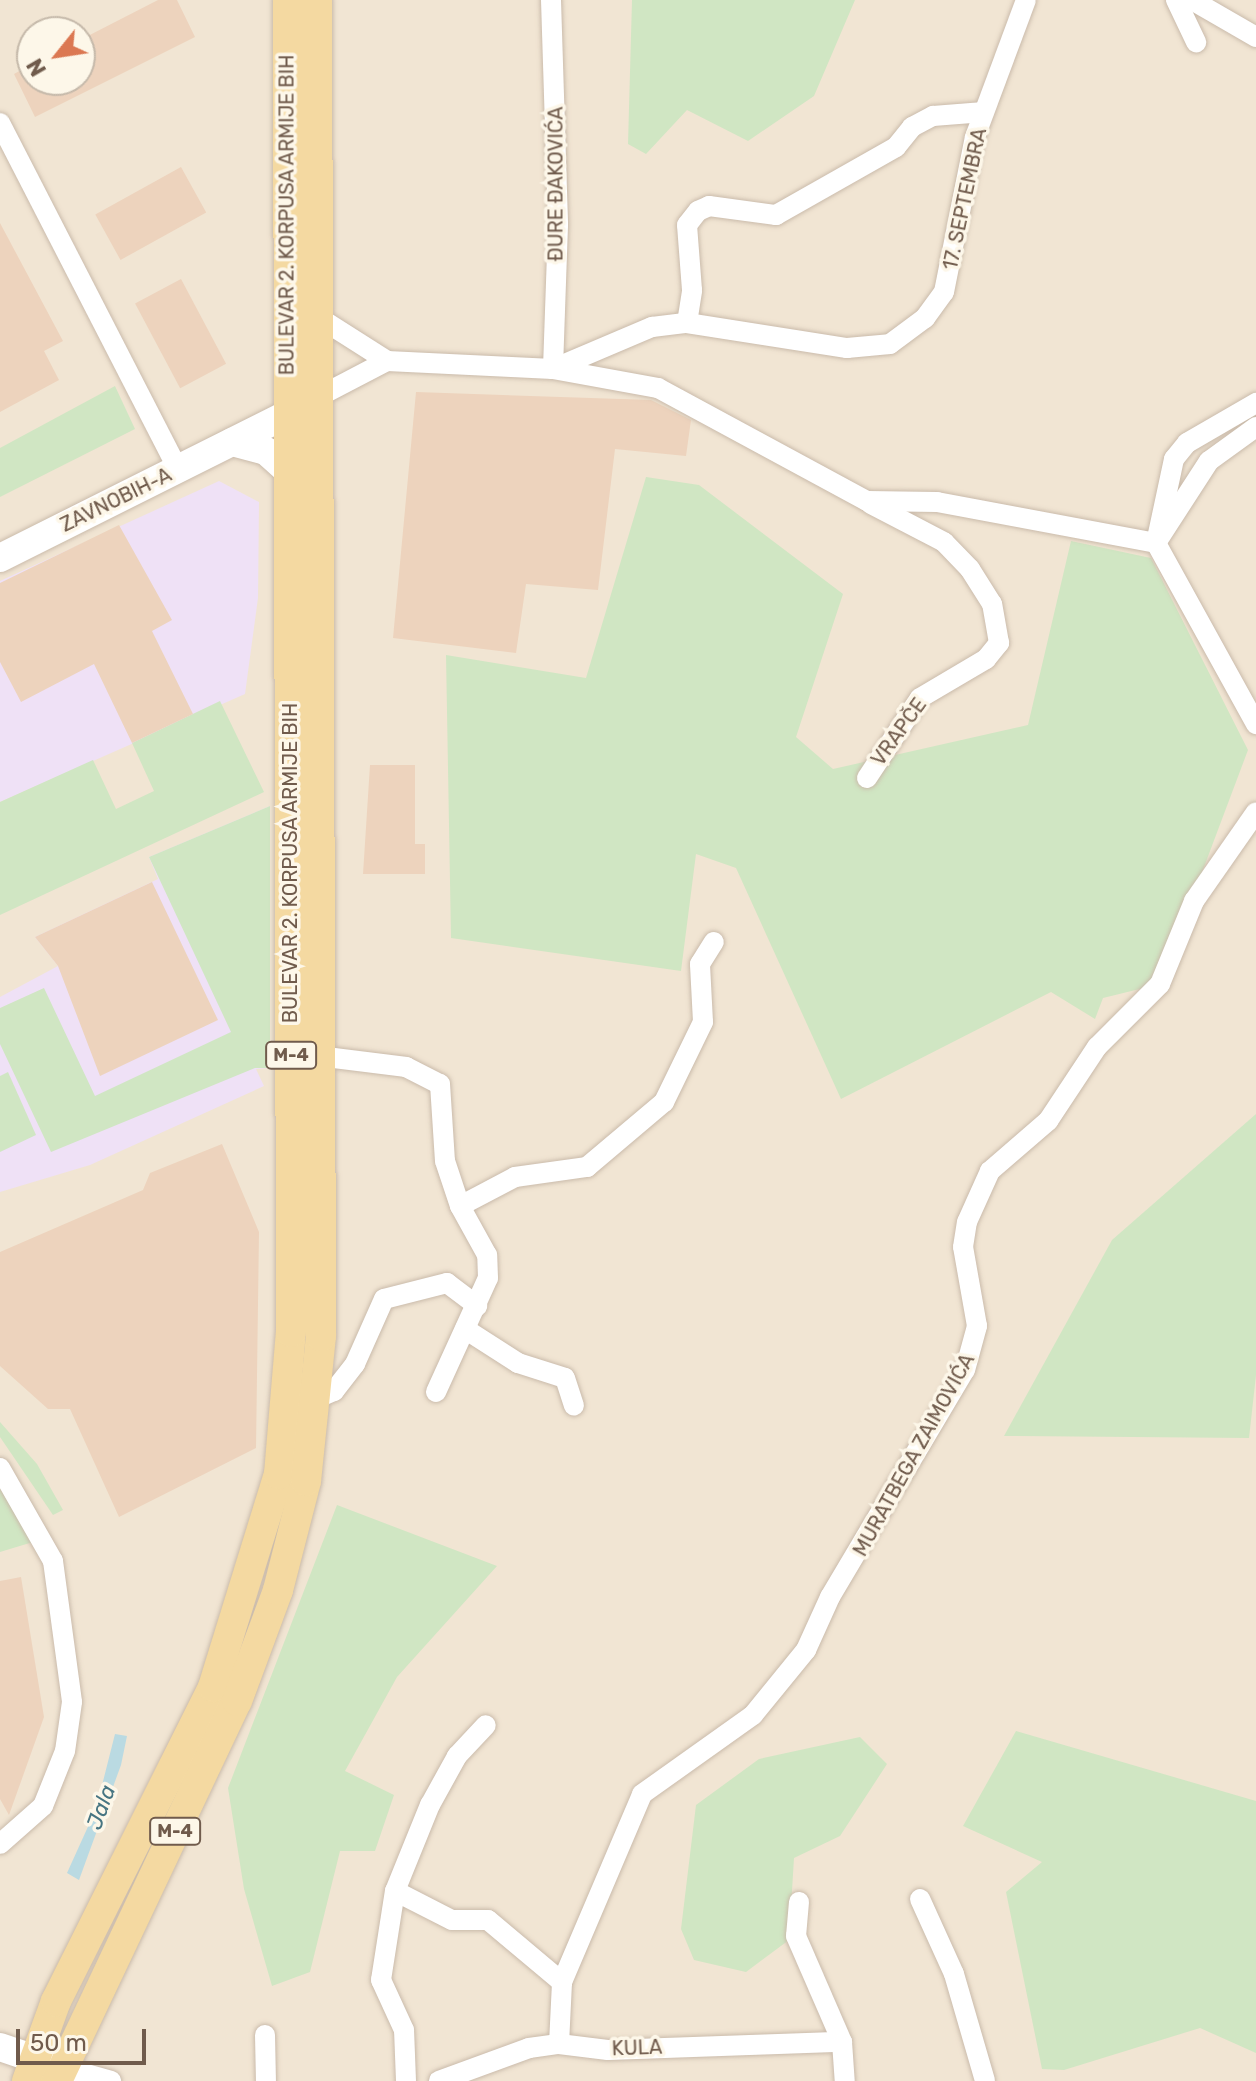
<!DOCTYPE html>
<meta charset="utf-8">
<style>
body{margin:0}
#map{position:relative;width:1256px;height:2081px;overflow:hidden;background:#faf3e4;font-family:Rubik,sans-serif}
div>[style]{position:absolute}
.residential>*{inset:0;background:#f1e5d3}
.education>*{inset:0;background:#efe1f6}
.green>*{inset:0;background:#d0e6c3}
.water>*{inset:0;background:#badae2}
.building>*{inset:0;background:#edd3bd;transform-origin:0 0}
.roads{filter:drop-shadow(0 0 2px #cabbab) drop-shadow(0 0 2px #cabbab)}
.street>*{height:20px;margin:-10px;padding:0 10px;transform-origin:10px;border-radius:10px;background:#fff}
.secondary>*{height:28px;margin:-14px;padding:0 14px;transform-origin:14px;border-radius:14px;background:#fff}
.primary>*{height:30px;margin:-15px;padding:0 15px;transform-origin:15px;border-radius:15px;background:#f4d9a1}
span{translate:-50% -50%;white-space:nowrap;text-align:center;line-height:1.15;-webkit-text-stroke:7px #fdf7e9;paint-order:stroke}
.shield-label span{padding:2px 6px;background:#fdf7e9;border:2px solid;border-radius:6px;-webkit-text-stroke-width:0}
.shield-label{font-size:18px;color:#705b4c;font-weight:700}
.street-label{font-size:20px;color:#705b4c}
.water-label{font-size:22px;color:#477582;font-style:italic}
.north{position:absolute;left:16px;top:16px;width:80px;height:80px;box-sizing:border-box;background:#fdf7e9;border:2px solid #c5b9aa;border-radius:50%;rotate:240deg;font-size:22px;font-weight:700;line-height:32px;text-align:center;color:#705b4c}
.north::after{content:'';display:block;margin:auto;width:28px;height:36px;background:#db7852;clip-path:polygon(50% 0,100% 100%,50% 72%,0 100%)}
.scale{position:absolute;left:16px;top:2029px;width:130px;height:36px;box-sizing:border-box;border:4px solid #705b4c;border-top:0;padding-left:10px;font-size:24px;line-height:28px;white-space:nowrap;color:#705b4c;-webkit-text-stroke:6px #fdf7e9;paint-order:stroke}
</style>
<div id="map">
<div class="residential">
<div style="clip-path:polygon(evenodd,0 0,1256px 0,1256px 2081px,0 2081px,0 0,32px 32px,80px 32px,80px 80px,32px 80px,32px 32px)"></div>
</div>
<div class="education">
<div style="clip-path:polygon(219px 481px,259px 502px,258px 598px,245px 694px,0 802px,0 581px)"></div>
<div style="clip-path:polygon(270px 806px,270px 1068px,256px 1069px,264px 1086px,90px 1165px,0 1192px,0 997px,58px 966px,35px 937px,158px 879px,149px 857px)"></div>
</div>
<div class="green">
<div style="clip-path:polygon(632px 0,855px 0,814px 96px,748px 141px,687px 110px,646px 154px,628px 144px)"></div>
<div style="clip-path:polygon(115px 386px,135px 429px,0 497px,0 448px)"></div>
<div style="clip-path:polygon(646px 477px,699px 485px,843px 594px,796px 737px,833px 769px,1028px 725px,1071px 541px,1151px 558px,1248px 750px,1160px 984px,1103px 998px,1095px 1019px,1051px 992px,841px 1099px,736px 868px,696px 854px,681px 971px,451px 938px,446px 655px,586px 678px)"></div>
<div style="clip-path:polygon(220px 701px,264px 792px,0 915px,0 802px,93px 760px,116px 809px,154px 791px,132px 743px)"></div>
<div style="clip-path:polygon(270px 806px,270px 1068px,255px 1068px,51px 1152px,0 1044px,0 1008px,44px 988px,95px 1096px,231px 1032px,149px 857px)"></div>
<div style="clip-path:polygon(8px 1072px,36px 1135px,0 1152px,0 1076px)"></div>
<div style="clip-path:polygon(1256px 1114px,1256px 1375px,1249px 1438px,1004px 1436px,1112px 1240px)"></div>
<div style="clip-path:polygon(0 1422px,37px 1464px,63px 1510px,53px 1515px,0 1437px)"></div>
<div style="clip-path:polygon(0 1488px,33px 1542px,0 1552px)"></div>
<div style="clip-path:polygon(337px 1505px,497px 1566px,397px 1677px,345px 1771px,394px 1795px,375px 1851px,340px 1851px,310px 1972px,272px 1986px,244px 1889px,228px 1788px)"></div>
<div style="clip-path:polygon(1016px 1731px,1256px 1801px,1256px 2053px,1200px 2028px,1064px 2070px,1042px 2069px,1006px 1892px,1042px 1862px,963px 1826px)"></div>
<div style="clip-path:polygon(860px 1737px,887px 1764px,840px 1836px,794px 1858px,789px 1940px,746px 1972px,694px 1960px,681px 1929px,696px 1805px,759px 1759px)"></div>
</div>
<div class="water">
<div style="clip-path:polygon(115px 1734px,127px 1736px,121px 1765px,79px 1880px,67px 1873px,96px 1809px)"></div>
</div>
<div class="building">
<div style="clip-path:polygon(158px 0,177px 0,195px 37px,35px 117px,14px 74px,32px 64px,32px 80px,80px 80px,80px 40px)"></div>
<div style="left:181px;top:167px;width:52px;height:98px;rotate:61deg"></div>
<div style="clip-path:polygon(0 223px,63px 341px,44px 351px,59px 380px,0 412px)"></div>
<div style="left:181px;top:279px;width:96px;height:52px;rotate:62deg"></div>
<div style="clip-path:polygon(416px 392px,651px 400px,691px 420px,686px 456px,615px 449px,598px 590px,526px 584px,516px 653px,393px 638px)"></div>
<div style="clip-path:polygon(119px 525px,172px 620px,152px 631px,193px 714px,132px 743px,94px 664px,21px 702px,0 662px,0 583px)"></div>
<div style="clip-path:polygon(370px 765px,415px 765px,415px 844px,425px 844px,425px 874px,363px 874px)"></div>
<div style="clip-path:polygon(152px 882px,218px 1020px,100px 1076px,58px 966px,35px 937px)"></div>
<div style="clip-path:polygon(222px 1144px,259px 1232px,256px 1448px,119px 1517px,70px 1409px,48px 1409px,0 1366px,0 1252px,143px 1190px,150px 1173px)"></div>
<div style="clip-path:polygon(21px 1577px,44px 1717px,9px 1815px,0 1799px,0 1581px)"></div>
</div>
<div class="roads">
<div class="street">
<div style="left:551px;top:0;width:225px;rotate:88.2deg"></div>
<div style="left:558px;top:225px;width:144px;rotate:92deg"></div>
<div style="left:553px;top:369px;width:107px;rotate:10.3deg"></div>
<div style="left:658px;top:388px;width:238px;rotate:28.4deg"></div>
<div style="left:867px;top:501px;width:70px;rotate:0.8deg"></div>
<div style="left:937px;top:502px;width:223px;rotate:10.6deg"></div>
<div style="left:1156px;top:543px;width:86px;rotate:-77.9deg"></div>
<div style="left:1174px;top:459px;width:21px;rotate:-51deg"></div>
<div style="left:1187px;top:443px;width:80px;rotate:-30.1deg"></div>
<div style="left:1176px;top:0;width:47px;rotate:64.5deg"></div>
<div style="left:1192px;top:0;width:74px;rotate:30deg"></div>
<div style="left:0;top:123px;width:389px;rotate:62.8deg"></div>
<div style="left:318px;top:317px;width:82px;rotate:32.5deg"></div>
<div style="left:687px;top:323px;width:33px;rotate:-81deg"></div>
<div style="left:692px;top:290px;width:65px;rotate:-94.4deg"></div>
<div style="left:687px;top:225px;width:18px;rotate:-52deg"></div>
<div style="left:698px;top:211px;width:12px;rotate:-24deg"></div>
<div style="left:709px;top:206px;width:68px;rotate:7.7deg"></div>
<div style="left:776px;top:215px;width:138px;rotate:-29.5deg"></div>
<div style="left:896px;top:147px;width:26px;rotate:-51deg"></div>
<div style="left:912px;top:127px;width:24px;rotate:-28deg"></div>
<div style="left:933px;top:116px;width:51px;rotate:-4.5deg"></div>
<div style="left:318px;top:397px;width:78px;rotate:-27.6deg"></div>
<div style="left:387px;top:361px;width:166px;rotate:2.8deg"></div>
<div style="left:553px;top:369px;width:108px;rotate:-23deg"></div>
<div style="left:652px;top:327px;width:35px;rotate:-7deg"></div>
<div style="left:687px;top:323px;width:162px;rotate:8.9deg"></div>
<div style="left:847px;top:348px;width:43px;rotate:-5.3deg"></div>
<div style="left:890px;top:344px;width:44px;rotate:-36.6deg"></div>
<div style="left:925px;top:318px;width:32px;rotate:-54deg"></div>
<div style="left:944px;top:292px;width:158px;rotate:-78.7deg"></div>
<div style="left:975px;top:137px;width:146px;rotate:-69.6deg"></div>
<div style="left:1256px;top:427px;width:58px;rotate:144.1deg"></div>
<div style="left:1209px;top:461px;width:98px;rotate:122.9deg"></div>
<div style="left:1156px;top:543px;width:207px;rotate:61.1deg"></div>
<div style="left:867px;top:778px;width:96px;rotate:-56.5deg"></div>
<div style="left:920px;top:698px;width:77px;rotate:-30.6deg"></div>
<div style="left:986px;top:659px;width:21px;rotate:-51deg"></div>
<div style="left:999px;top:643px;width:40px;rotate:-100deg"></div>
<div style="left:992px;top:604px;width:41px;rotate:-122.2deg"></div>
<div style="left:970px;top:569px;width:37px;rotate:-134deg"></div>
<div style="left:944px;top:542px;width:82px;rotate:-152.5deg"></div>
<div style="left:318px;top:1056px;width:89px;rotate:7.1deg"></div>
<div style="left:406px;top:1067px;width:38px;rotate:27deg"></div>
<div style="left:440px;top:1084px;width:77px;rotate:86.3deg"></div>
<div style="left:445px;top:1161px;width:47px;rotate:71.6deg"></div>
<div style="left:460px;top:1206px;width:62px;rotate:-27.8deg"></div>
<div style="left:515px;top:1177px;width:73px;rotate:-7.9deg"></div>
<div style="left:587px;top:1167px;width:101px;rotate:-40.2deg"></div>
<div style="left:664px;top:1102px;width:89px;rotate:-64deg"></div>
<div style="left:703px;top:1022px;width:58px;rotate:-93deg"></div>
<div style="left:700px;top:964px;width:26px;rotate:-58deg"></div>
<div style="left:465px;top:1329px;width:63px;rotate:32.7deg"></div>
<div style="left:518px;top:1363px;width:49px;rotate:17.7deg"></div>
<div style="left:565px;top:1378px;width:29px;rotate:72deg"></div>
<div style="left:436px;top:1392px;width:125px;rotate:-65.5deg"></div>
<div style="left:488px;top:1278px;width:23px;rotate:-92deg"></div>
<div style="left:487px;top:1255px;width:56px;rotate:-118.9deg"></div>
<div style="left:315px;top:1399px;width:21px;rotate:-23deg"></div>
<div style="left:334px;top:1391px;width:34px;rotate:-52deg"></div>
<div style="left:355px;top:1364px;width:71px;rotate:-66deg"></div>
<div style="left:384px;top:1299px;width:65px;rotate:-14.3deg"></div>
<div style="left:447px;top:1283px;width:38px;rotate:37deg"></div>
<div style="left:0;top:1468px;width:107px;rotate:60.3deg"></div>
<div style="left:53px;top:1561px;width:142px;rotate:82.3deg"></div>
<div style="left:72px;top:1702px;width:49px;rotate:98.1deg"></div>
<div style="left:65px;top:1751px;width:59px;rotate:111.8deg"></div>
<div style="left:43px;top:1806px;width:57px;rotate:138.5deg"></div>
<div style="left:395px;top:1891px;width:64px;rotate:27deg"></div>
<div style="left:452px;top:1920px;width:36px"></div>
<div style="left:488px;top:1920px;width:97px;rotate:40deg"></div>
<div style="left:920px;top:1899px;width:82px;rotate:65.6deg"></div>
<div style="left:954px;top:1974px;width:111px;rotate:73.8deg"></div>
<div style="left:799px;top:1902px;width:34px;rotate:95deg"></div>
<div style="left:796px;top:1936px;width:116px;rotate:66.5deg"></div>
<div style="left:265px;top:2035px;width:46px;rotate:88.8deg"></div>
<div style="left:559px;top:2044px;width:62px;rotate:-87.2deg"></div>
<div style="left:562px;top:1982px;width:204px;rotate:-66.9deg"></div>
<div style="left:642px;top:1794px;width:136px;rotate:-35.4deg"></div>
<div style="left:753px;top:1715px;width:84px;rotate:-50.8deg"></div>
<div style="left:806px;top:1650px;width:58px;rotate:-65.6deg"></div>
<div style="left:830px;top:1597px;width:264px;rotate:-59.3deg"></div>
<div style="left:965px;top:1370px;width:46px;rotate:-74.7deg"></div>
<div style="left:977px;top:1326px;width:80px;rotate:-100deg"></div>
<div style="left:963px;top:1247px;width:25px;rotate:-81deg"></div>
<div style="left:967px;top:1222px;width:56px;rotate:-65.7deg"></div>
<div style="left:990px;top:1171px;width:77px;rotate:-40.8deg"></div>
<div style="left:1048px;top:1121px;width:89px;rotate:-56.5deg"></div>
<div style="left:1097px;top:1047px;width:89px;rotate:-45deg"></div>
<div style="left:1160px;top:984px;width:90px;rotate:-67.7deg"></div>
<div style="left:1194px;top:901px;width:108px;rotate:-55.1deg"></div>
<div style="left:61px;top:2067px;width:52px;rotate:15.6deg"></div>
<div style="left:406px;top:2081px;width:51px;rotate:-92.2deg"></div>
<div style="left:404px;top:2030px;width:55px;rotate:-114.7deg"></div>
<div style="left:381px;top:1980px;width:90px;rotate:-81.1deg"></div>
<div style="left:395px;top:1891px;width:93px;rotate:-67.9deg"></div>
<div style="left:430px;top:1805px;width:56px;rotate:-61.1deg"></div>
<div style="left:457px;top:1756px;width:42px;rotate:-46.9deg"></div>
<div style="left:439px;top:2081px;width:96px;rotate:-20.1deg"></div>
<div style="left:529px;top:2048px;width:30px;rotate:-8deg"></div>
<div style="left:559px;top:2044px;width:49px;rotate:7deg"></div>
<div style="left:608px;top:2050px;width:234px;rotate:-2deg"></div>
<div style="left:842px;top:2042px;width:39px;rotate:86deg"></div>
</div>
<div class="secondary">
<div style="left:232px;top:442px;width:35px;rotate:15deg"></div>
<div style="left:266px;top:451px;width:27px;rotate:42deg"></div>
<div style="left:0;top:558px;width:343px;rotate:-26.6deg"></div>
<div style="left:0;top:2047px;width:59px;rotate:18.7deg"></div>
</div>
<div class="primary">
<div style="left:27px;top:2081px;width:85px;rotate:-70.1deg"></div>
<div style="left:56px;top:2001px;width:351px;rotate:-63.4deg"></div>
<div style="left:213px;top:1687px;width:223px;rotate:-72.8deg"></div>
<div style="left:279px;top:1474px;width:143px;rotate:-85.2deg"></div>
<div style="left:291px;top:1332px;width:1332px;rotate:-90.13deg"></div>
<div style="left:57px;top:2081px;width:420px;rotate:-64.7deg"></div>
<div style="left:237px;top:1701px;width:118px;rotate:-69.7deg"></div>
<div style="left:278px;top:1590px;width:113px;rotate:-75.6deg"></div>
<div style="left:306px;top:1481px;width:146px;rotate:-84.1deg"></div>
<div style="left:321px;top:1336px;width:1336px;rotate:-90.17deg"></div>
</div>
</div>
<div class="shield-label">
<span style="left:291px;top:1055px">M-4</span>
<span style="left:175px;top:1831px">M-4</span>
</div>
<div class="street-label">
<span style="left:556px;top:184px;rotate:-90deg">ĐURE ĐAKOVIĆA</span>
<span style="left:965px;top:199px;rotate:-78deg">17. SEPTEMBRA</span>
<span style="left:287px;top:215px;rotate:-90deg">BULEVAR 2. KORPUSA ARMIJE BIH</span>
<span style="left:116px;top:500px;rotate:-26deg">ZAVNOBIH-A</span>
<span style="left:899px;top:732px;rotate:-54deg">VRAPČE</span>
<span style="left:290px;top:863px;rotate:-90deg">BULEVAR 2. KORPUSA ARMIJE BIH</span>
<span style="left:914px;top:1455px;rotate:-61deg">MURATBEGA ZAIMOVIĆA</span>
<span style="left:637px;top:2048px;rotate:-2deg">KULA</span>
</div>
<div class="water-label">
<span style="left:101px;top:1807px;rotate:-70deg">Jala</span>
</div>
<div class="north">N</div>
<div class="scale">50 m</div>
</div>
